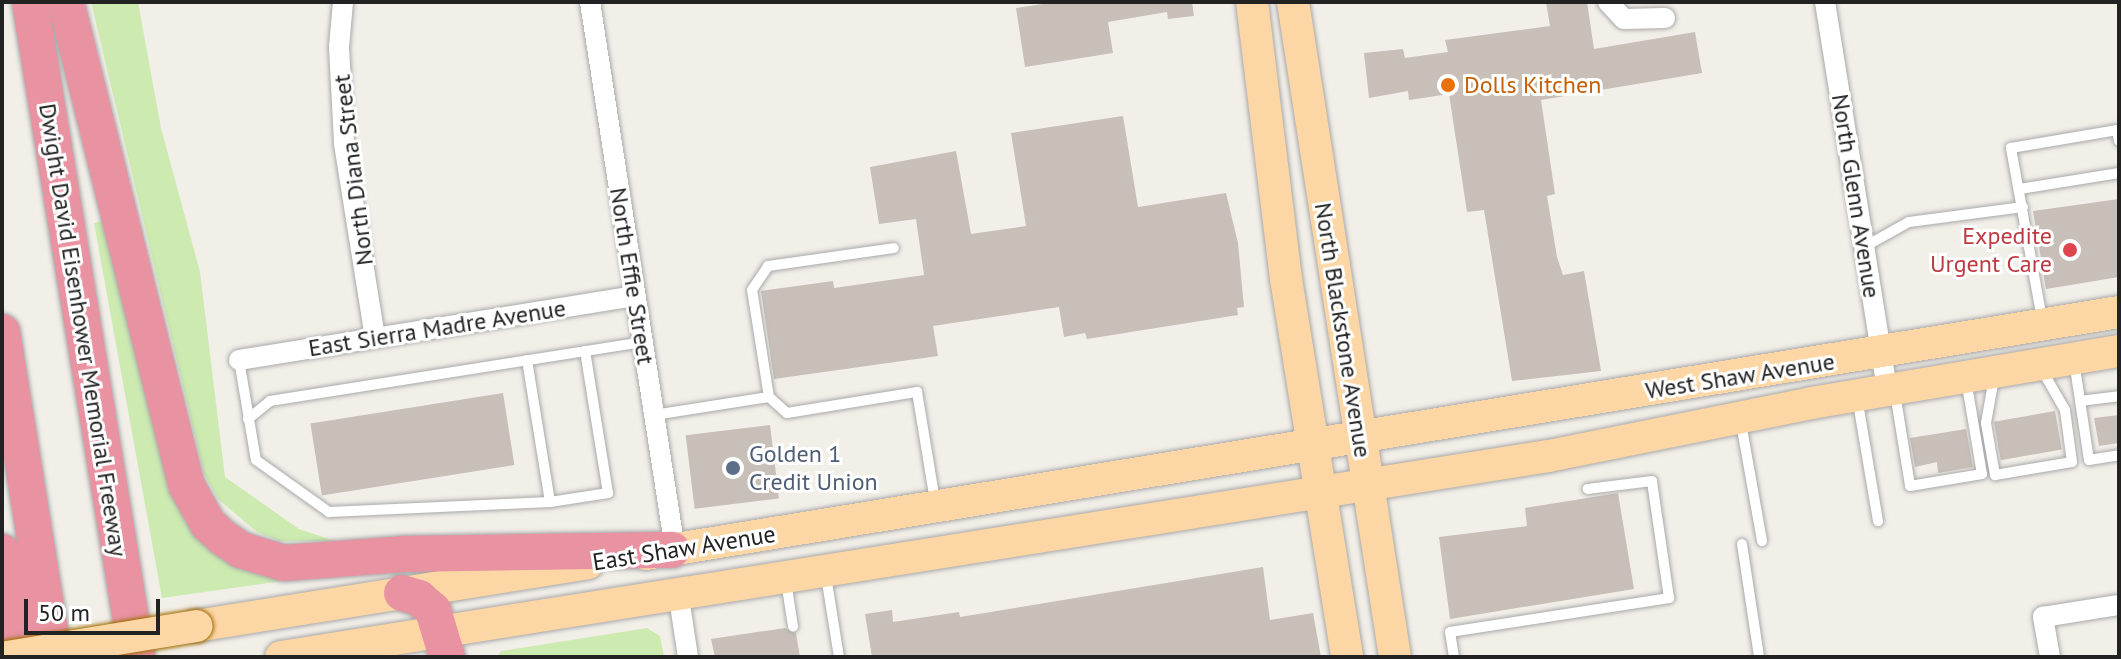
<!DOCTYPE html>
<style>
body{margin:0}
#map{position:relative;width:2121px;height:659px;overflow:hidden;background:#f2efe9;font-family:"PT Sans",sans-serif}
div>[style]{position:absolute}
.grass>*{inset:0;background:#cdebb0}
.building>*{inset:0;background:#c7bfb8;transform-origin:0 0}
.roads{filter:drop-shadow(0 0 2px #a9a9a9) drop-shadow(0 0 2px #a9a9a9)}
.lane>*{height:10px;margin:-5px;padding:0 5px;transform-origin:5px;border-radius:5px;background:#fff}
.street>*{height:20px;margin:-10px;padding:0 10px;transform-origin:10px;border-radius:10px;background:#fff}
.primary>*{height:32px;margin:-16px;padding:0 16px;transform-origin:16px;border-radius:16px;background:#fcd6a4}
.highway>*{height:36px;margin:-18px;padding:0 18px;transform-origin:18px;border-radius:18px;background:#e892a2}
.bridges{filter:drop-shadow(0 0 2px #a06b00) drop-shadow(0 0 2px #a06b00)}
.primary-bridge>*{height:32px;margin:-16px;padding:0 16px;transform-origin:16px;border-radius:16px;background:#fcd6a4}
.dots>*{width:22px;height:22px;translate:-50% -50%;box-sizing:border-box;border:4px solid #fff;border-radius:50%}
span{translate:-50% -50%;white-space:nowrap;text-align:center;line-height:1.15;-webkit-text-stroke:6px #fff;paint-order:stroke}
.food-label{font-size:24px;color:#c56008}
.left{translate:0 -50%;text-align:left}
.street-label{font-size:24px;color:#222}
.health-label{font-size:24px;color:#be3a42}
.right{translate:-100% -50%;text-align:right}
.service-label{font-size:24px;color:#4e5e75}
.frame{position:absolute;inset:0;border:4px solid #222;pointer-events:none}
.scale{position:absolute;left:24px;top:599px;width:136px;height:36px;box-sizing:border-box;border:4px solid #222;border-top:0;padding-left:10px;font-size:24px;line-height:28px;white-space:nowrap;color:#222;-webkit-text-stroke:6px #fff;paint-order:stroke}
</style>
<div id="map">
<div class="grass">
<div style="clip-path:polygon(91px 2px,138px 2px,161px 128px,200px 272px,225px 477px,299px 529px,335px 541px,280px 541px,257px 532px,219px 500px,204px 474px)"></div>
<div style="clip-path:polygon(106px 220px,170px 487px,186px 523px,231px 564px,261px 576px,296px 579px,162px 598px,94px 223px)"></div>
<div style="clip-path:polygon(647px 628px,660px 636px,664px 657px,497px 657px,501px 651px)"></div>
</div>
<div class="building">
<div style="clip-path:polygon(1056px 2px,1192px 2px,1194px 16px,1168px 19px,1167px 12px,1108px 22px,1113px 53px,1025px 67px,1016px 8px)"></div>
<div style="clip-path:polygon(1546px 2px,1587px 2px,1594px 49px,1695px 32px,1702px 73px,1541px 100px,1555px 194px,1547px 196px,1557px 257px,1563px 275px,1584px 271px,1601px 371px,1512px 381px,1484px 210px,1467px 212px,1449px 94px,1409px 100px,1408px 91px,1369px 98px,1364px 53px,1403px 49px,1405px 58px,1448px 52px,1445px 40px,1550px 26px)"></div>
<div style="clip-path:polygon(1123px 116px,1138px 207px,1226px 193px,1238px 243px,1244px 307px,1237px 308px,1238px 315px,1087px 339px,1085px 333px,1064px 337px,1059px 307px,933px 326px,938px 356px,774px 379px,761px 291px,833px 281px,834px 288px,924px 275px,916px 219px,879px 224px,870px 167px,956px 151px,971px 234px,1026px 226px,1011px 133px)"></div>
<div style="clip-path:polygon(2119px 199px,2119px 277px,2046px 289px,2033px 211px)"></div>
<div style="left:503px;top:393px;width:73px;height:195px;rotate:81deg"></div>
<div style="left:2055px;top:411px;width:39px;height:62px;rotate:80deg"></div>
<div style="clip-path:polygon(2119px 415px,2119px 443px,2099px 446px,2094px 418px)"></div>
<div style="left:770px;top:425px;width:74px;height:85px;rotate:83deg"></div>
<div style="clip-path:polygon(1966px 429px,1973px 467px,1938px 473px,1937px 462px,1915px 467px,1910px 438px)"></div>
<div style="clip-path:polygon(1618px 493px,1634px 589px,1450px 619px,1439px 537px,1527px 526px,1525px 508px)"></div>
<div style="clip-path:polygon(1263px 567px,1270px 620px,1313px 613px,1321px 657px,872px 657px,865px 614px,892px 610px,893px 622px,959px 612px,960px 617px)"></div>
<div style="clip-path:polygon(785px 628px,796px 633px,800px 657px,715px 657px,711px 639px)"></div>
</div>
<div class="roads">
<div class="lane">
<div style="left:2020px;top:189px;width:100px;rotate:-9.2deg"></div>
<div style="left:1864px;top:247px;width:51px;rotate:-29.1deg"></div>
<div style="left:1909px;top:222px;width:115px;rotate:-7.5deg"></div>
<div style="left:2042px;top:319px;width:174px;rotate:-100.3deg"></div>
<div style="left:2011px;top:148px;width:108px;rotate:-9.6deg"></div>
<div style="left:2117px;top:130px;width:11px;rotate:80deg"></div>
<div style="left:239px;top:360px;width:101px;rotate:80.4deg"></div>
<div style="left:256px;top:460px;width:90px;rotate:35.5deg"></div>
<div style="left:329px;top:512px;width:221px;rotate:-2.6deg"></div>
<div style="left:550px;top:502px;width:59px;rotate:-8.8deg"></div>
<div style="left:608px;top:493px;width:144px;rotate:-99.2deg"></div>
<div style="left:527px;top:360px;width:144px;rotate:80.8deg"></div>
<div style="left:2074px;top:361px;width:100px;rotate:81.4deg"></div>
<div style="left:2089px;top:460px;width:30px;rotate:-9deg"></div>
<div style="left:1994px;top:378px;width:46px;rotate:100.1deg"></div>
<div style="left:1986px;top:423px;width:53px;rotate:80.2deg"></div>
<div style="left:1995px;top:475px;width:78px;rotate:-9.6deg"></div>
<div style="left:2072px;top:462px;width:52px;rotate:-97.7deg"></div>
<div style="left:2065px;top:410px;width:46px;rotate:-119.9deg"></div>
<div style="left:1895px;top:393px;width:94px;rotate:80.8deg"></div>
<div style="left:1910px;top:486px;width:73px;rotate:-9.5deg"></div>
<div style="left:1982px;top:474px;width:96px;rotate:-99.6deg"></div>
<div style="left:769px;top:397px;width:108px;rotate:-99deg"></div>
<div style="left:752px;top:290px;width:29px;rotate:-56deg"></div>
<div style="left:768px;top:266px;width:127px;rotate:-8.1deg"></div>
<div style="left:1857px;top:397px;width:126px;rotate:80.4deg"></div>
<div style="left:2080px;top:401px;width:39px;rotate:-7deg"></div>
<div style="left:654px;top:415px;width:116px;rotate:-8.9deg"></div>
<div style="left:769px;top:397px;width:24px;rotate:42deg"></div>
<div style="left:787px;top:413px;width:132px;rotate:-9.2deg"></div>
<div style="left:917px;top:392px;width:110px;rotate:80.6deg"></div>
<div style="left:248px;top:419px;width:28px;rotate:-39deg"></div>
<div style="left:270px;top:401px;width:378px;rotate:-9deg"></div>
<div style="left:1741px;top:423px;width:120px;rotate:79.9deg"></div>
<div style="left:1742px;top:544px;width:114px;rotate:81.4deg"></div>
<div style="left:826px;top:576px;width:82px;rotate:80.9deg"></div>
<div style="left:786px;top:581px;width:46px;rotate:81.2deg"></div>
<div style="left:1454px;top:657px;width:25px;rotate:-99deg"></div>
<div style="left:1450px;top:632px;width:222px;rotate:-8.8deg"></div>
<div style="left:1669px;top:598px;width:118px;rotate:-98.3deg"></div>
<div style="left:1652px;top:481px;width:65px;rotate:173deg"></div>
</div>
<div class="street">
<div style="left:343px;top:2px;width:45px;rotate:95.1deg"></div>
<div style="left:339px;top:47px;width:97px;rotate:87deg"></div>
<div style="left:344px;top:144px;width:195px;rotate:80.9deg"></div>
<div style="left:590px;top:2px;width:554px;rotate:81.17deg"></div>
<div style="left:1608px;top:2px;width:23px;rotate:47deg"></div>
<div style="left:1624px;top:19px;width:41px;rotate:-1.4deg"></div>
<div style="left:1825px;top:2px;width:394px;rotate:80.9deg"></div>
<div style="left:239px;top:360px;width:401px;rotate:-9.2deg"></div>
<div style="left:678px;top:591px;width:67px;rotate:81.4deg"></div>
<div style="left:2050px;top:657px;width:41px;rotate:-99.9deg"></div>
<div style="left:2043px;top:617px;width:77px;rotate:-9deg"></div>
</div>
<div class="primary">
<div style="left:1252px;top:2px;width:279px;rotate:83deg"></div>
<div style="left:1286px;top:279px;width:383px;rotate:80.8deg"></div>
<div style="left:1293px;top:2px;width:663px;rotate:81.15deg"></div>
<div style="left:646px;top:554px;width:1493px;rotate:-9.33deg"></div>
<div style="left:196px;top:626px;width:397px;rotate:-9.1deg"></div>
<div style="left:281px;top:657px;width:1284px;rotate:-9.01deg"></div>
<div style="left:1549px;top:456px;width:267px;rotate:-11.4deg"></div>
<div style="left:1811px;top:403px;width:312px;rotate:-9.6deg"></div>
</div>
<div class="highway">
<div style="left:30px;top:2px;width:664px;rotate:80.72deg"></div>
<div style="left:66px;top:2px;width:499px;rotate:76deg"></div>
<div style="left:187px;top:486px;width:43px;rotate:61.1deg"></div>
<div style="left:208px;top:524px;width:19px;rotate:43deg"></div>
<div style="left:222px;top:537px;width:23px;rotate:34deg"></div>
<div style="left:241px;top:550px;width:45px;rotate:16.8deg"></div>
<div style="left:284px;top:563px;width:119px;rotate:-4.3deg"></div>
<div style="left:403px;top:554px;width:269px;rotate:-0.9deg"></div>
<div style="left:2px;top:332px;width:329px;rotate:80.9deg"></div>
<div style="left:2px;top:552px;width:108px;rotate:77.1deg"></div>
<div style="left:402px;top:593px;width:18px;rotate:16deg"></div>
<div style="left:419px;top:598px;width:18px;rotate:41deg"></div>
<div style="left:433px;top:610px;width:49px;rotate:73.4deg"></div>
</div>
</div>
<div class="bridges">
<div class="primary-bridge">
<div style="left:7px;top:657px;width:192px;rotate:-9.3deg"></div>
</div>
</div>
<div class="dots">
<div style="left:1448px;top:85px;background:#e8710a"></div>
<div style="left:2070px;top:250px;background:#e0444e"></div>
<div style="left:733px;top:468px;background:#5c6f8a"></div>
</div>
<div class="food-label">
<span class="left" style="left:1464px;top:85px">Dolls Kitchen</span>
</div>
<div class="street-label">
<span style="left:353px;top:170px;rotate:-97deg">North Diana Street</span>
<span style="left:1856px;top:196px;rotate:81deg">North Glenn Avenue</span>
<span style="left:632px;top:276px;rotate:81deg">North Effie Street</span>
<span style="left:437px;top:328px;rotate:-9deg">East Sierra Madre Avenue</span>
<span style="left:83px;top:330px;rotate:81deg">Dwight David Eisenhower Memorial Freeway</span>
<span style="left:1343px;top:330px;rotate:81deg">North Blackstone Avenue</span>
<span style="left:1740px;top:376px;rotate:-9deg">West Shaw Avenue</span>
<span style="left:684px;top:548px;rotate:-9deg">East Shaw Avenue</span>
</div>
<div class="health-label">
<span class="right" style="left:2052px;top:250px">Expedite<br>Urgent Care</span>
</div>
<div class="service-label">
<span class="left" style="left:749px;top:468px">Golden 1<br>Credit Union</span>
</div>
<div class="frame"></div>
<div class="scale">50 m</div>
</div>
